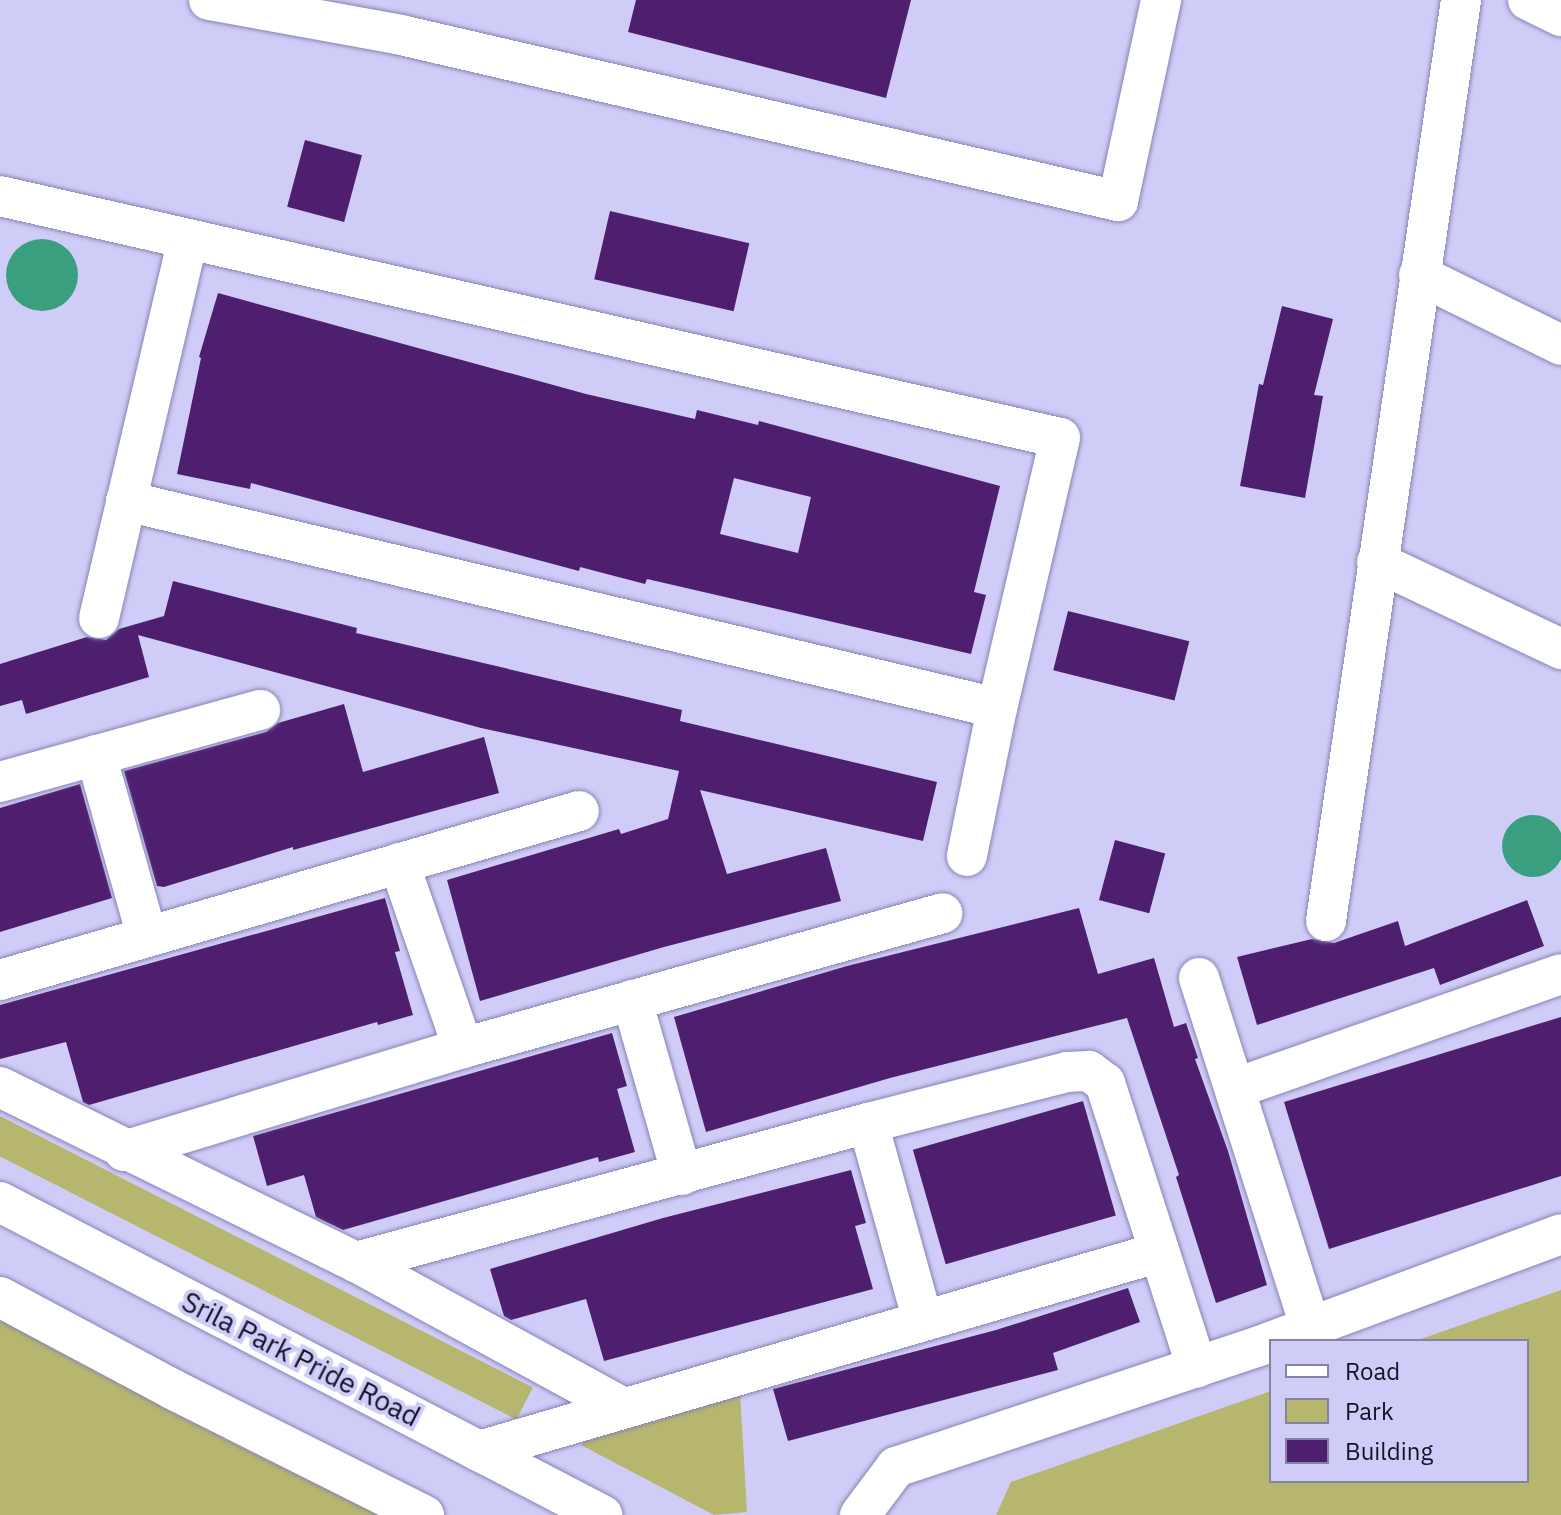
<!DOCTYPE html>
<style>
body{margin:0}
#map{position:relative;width:1561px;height:1515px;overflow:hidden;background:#cfcdf8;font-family:"IBM Plex Sans",sans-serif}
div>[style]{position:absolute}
.green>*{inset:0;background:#b7b66f;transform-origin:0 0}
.water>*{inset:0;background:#399f7e}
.round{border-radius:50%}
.building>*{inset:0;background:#4e1f6f;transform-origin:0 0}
.roads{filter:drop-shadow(0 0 2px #8783b5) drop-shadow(0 0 2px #8783b5)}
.minor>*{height:40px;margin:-20px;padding:0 20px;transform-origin:20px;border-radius:20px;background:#fff}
span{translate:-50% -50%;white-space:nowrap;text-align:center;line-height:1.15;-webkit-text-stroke:8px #cfcdf8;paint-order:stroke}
.street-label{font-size:28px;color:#151326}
.legend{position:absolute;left:1269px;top:1339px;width:260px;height:144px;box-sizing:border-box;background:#cfcdf8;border:2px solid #8583a4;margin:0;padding:10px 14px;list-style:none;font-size:24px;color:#151326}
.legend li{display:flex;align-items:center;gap:16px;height:40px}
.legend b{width:40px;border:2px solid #8583a4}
</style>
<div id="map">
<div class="green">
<div style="left:0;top:1116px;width:598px;height:36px;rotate:27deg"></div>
<div style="clip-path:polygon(1561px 1290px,1561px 1515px,996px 1515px,1011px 1482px,1271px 1391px,1271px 1481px,1527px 1481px,1527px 1341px,1415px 1341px)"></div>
<div style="clip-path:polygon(0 1295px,441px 1515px,0 1515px)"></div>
<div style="clip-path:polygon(740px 1392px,747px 1512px,714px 1515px,581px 1445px,586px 1437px)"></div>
</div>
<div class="water">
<div class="round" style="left:6px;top:239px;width:72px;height:72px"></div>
<div class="round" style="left:1502px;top:815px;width:62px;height:62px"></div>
</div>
<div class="building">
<div style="clip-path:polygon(636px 0,911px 0,886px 98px,628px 32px)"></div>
<div style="left:305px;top:140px;width:59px;height:69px;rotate:15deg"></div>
<div style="left:610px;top:211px;width:143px;height:70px;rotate:13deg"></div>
<div style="clip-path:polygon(evenodd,218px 293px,586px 394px,695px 419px,697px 410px,758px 425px,759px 421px,1000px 486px,974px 592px,986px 595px,971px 654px,647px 579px,645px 584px,580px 567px,579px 571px,251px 483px,250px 489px,177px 474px,201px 358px,199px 357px,218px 293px,734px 478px,811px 497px,798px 553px,720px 534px,734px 478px)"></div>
<div style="clip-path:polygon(1282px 306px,1333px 319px,1314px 395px,1323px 396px,1305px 498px,1240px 486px,1259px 384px,1263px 385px)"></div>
<div style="clip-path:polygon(173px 581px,357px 628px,356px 633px,682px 710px,680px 721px,937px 782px,923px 841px,700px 790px,727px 874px,826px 848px,841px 901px,664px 947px,480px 1001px,447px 880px,619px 829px,621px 834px,668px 819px,679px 771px,481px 728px,138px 635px,149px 677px,26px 714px,22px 700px,0 706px,0 664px,87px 637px,106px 640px,119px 629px,164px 616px)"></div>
<div style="left:1068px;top:611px;width:125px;height:61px;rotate:14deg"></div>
<div style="clip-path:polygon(344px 704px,363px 772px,484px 737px,499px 793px,293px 850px,293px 847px,164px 887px,157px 886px,124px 771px,266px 732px,278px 723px)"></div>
<div style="clip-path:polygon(80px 784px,112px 898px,0 932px,0 808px)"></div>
<div style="left:1115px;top:840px;width:52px;height:62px;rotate:15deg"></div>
<div style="clip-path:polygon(385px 898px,400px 951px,395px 952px,413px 1015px,378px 1025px,377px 1022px,89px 1105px,83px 1102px,66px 1042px,0 1059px,0 1005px)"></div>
<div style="clip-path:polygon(1527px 900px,1544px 946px,1440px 985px,1434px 968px,1257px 1025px,1237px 957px,1312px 939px,1334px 943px,1398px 921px,1405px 946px)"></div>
<div style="clip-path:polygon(1079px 908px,1098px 974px,1154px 958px,1174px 1027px,1186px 1023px,1198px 1058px,1195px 1059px,1228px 1151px,1267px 1285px,1216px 1303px,1176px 1177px,1179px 1175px,1127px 1018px,890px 1078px,706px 1132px,674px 1017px,847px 966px)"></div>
<div style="clip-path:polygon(1561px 1017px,1561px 1176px,1329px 1249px,1284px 1102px)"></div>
<div style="clip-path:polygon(612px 1033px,627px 1086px,617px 1089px,635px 1152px,599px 1162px,598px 1157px,343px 1230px,316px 1217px,304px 1175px,267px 1186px,253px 1136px)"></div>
<div style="left:1083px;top:1101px;width:119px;height:177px;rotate:74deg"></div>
<div style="clip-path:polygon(851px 1170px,866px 1223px,855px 1226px,873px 1289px,604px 1361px,586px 1299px,511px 1320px,504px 1316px,490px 1269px,663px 1218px)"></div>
<div style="clip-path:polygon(1128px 1288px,1140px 1322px,1053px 1353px,1058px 1370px,788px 1441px,773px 1389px,996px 1330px)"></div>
</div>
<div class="roads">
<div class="minor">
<div style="left:209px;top:0;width:195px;rotate:10.3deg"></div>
<div style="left:401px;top:35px;width:736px;rotate:13.04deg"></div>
<div style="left:1118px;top:201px;width:206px;rotate:-77.9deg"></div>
<div style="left:1528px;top:0;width:37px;rotate:26deg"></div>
<div style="left:0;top:196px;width:1087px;rotate:12.86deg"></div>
<div style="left:1060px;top:438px;width:277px;rotate:103.1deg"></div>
<div style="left:997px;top:708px;width:151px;rotate:101.5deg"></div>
<div style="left:1419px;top:275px;width:158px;rotate:26.2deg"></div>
<div style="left:126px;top:501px;width:895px;rotate:13.37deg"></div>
<div style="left:1377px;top:562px;width:204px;rotate:25.3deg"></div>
<div style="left:99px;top:618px;width:389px;rotate:-76.8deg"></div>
<div style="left:96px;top:755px;width:189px;rotate:74.3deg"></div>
<div style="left:0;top:782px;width:270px;rotate:-15.5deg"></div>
<div style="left:399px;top:863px;width:196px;rotate:70.9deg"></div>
<div style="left:1326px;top:921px;width:931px;rotate:-81.66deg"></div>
<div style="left:1199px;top:978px;width:364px;rotate:72.3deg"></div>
<div style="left:0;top:980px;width:603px;rotate:-16.27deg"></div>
<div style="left:632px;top:1000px;width:182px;rotate:74.1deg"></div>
<div style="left:0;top:1087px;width:397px;rotate:26.2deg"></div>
<div style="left:356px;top:1262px;width:305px;rotate:28.6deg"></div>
<div style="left:1236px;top:1088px;width:344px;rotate:-19.3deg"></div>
<div style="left:868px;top:1123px;width:205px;rotate:74.5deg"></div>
<div style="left:124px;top:1151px;width:354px;rotate:-16.9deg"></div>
<div style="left:463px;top:1048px;width:498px;rotate:-15.7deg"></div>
<div style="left:0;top:1202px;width:679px;rotate:27.47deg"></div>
<div style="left:356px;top:1262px;width:531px;rotate:-15.19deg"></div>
<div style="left:868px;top:1123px;width:205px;rotate:-14.4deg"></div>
<div style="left:1067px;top:1072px;width:22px;rotate:-3deg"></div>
<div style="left:1089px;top:1071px;width:20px;rotate:37deg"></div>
<div style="left:1105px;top:1083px;width:299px;rotate:72.1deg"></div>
<div style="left:0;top:1297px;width:195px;rotate:28.1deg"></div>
<div style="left:172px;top:1389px;width:282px;rotate:26.6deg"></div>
<div style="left:479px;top:1451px;width:709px;rotate:-16.29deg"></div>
<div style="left:860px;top:1515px;width:60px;rotate:-53.1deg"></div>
<div style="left:896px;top:1467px;width:383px;rotate:-18.4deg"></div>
<div style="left:1259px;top:1346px;width:322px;rotate:-20.3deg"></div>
</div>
</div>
<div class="street-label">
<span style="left:301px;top:1359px;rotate:27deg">Srila Park Pride Road</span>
</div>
<ul class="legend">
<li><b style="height:10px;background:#fff"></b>Road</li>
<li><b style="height:22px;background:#b7b66f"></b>Park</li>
<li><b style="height:22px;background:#4e1f6f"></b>Building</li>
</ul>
</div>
